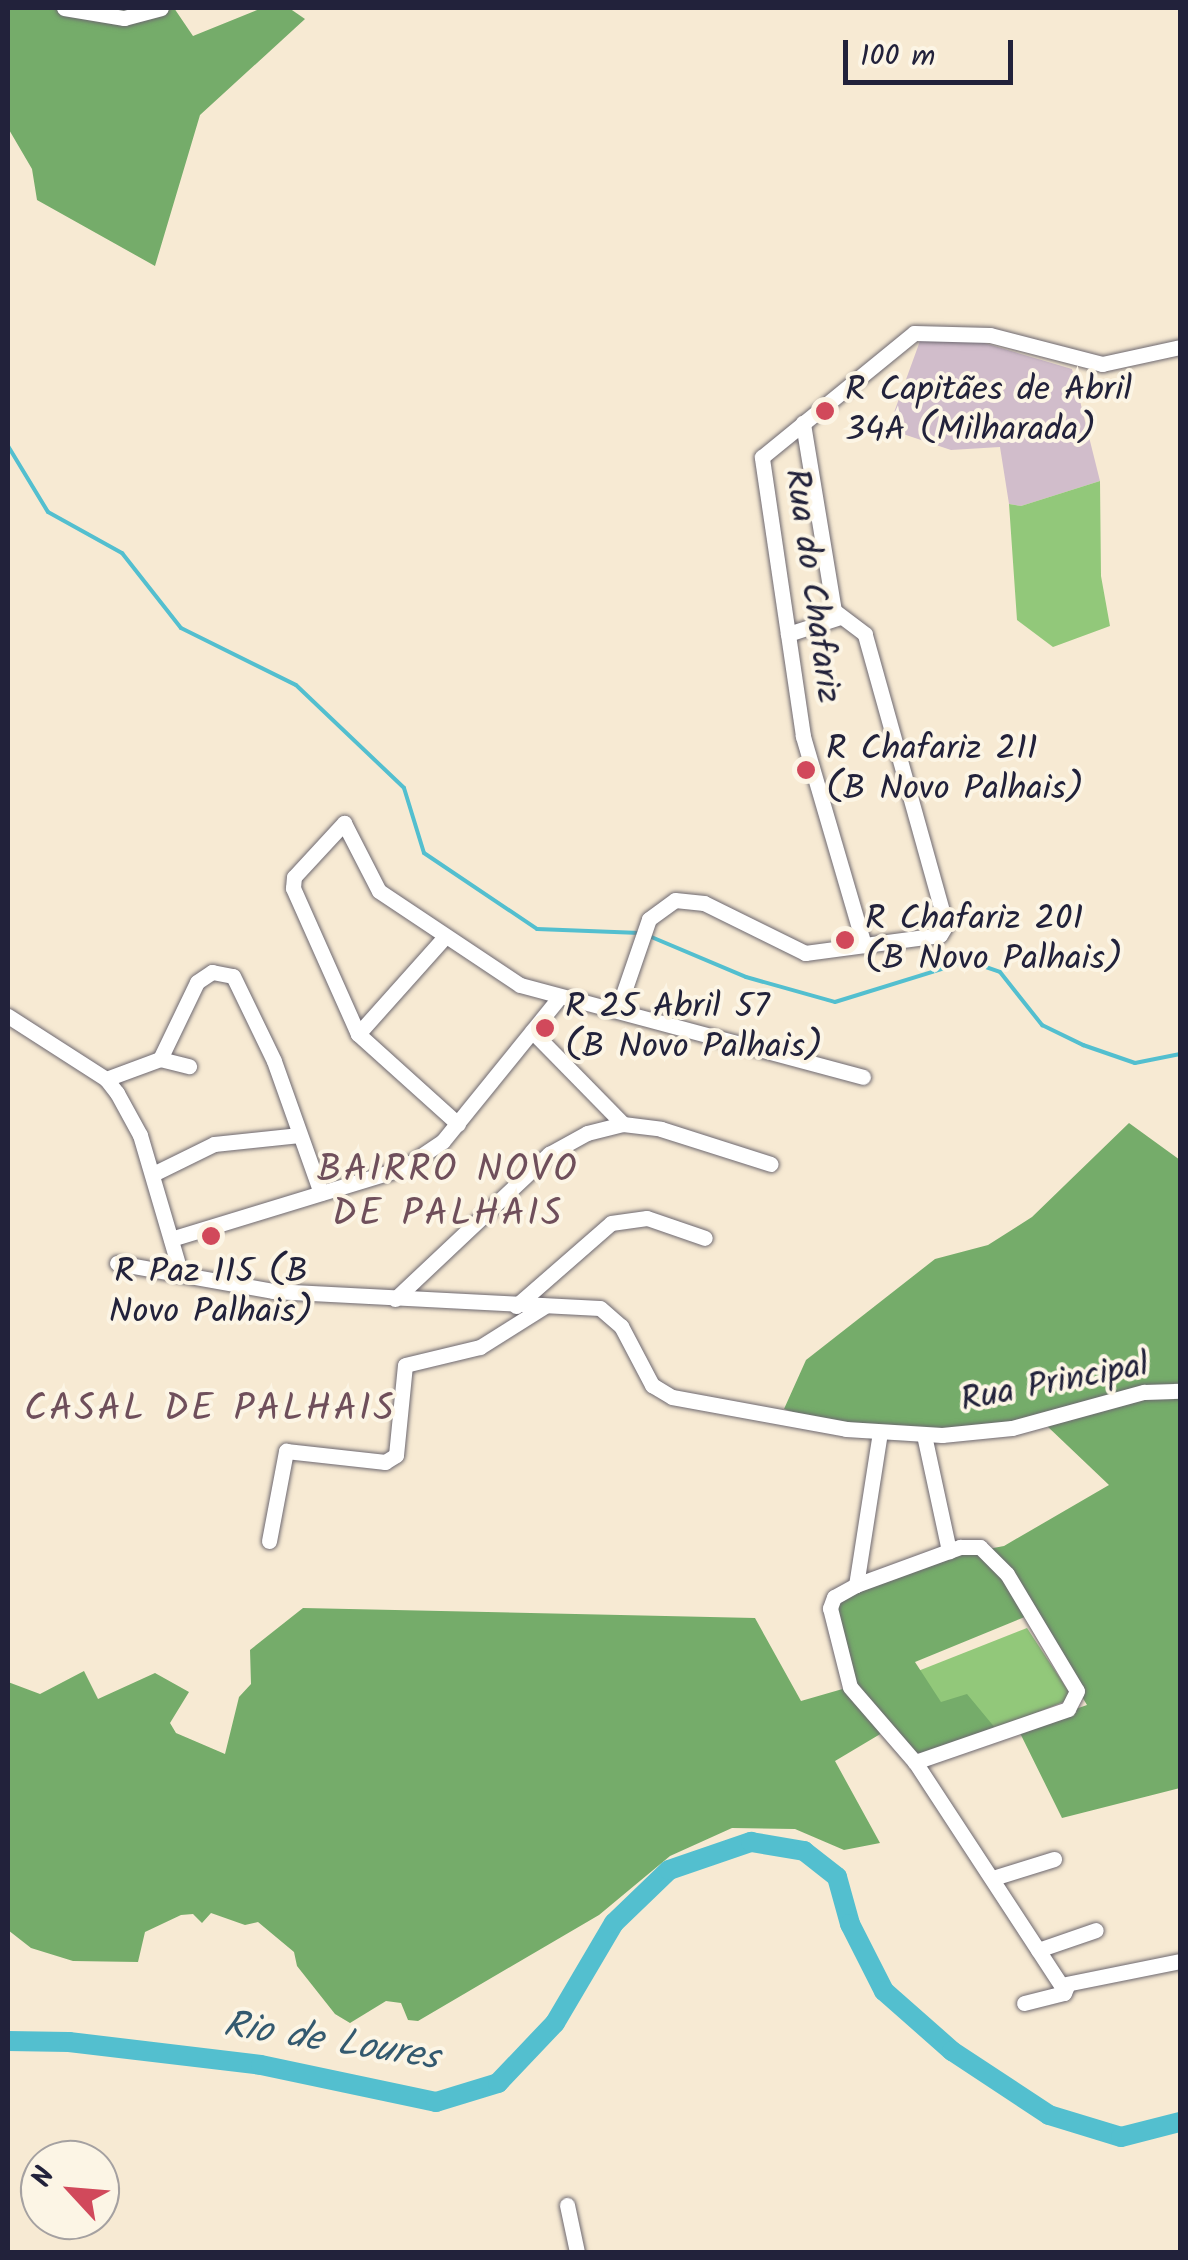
<!DOCTYPE html>
<meta charset="utf-8">
<style>
body{margin:0}
#map{position:relative;width:1188px;height:2260px;overflow:hidden;background:#f7ead3;font-family:Kalam,sans-serif}
div>[style]{position:absolute}
.industrial>*{inset:0;background:#d1bdcb}
.green>*{inset:0;background:#92c87a}
.forest>*{inset:0;background:#75ac6a}
.stream>*{height:4px;margin:-2px;padding:0 2px;transform-origin:2px;border-radius:2px;background:#53bfcf}
.river>*{height:20px;margin:-10px;padding:0 10px;transform-origin:10px;border-radius:10px;background:#53bfcf}
.roads{filter:drop-shadow(0 0 2px #6d6870) drop-shadow(0 0 2px #6d6870)}
.minor>*{height:15px;margin:-7.5px;padding:0 7.5px;transform-origin:7.5px;border-radius:7.5px;background:#fff}
.dots>*{width:28px;height:28px;translate:-50% -50%;box-sizing:border-box;border:5px solid #fcf5e5;border-radius:50%}
span{translate:-50% -50%;white-space:nowrap;text-align:center;line-height:1.15;-webkit-text-stroke:8px #fcf5e5;paint-order:stroke}
.poi-label{font-size:35px;color:#22223b}
.left{translate:0 -50%;text-align:left}
.street-label{font-size:35px;color:#22223b}
.neighbourhood-label{font-size:38px;color:#6f4f5b;letter-spacing:2.5px}
.water-label{font-size:38px;color:#33596f;font-style:italic}
.frame{position:absolute;inset:0;border:10px solid #22223b;pointer-events:none}
.north{position:absolute;left:20px;top:2140px;width:100px;height:100px;box-sizing:border-box;background:#fcf5e5;border:2px solid #a5a1a1;border-radius:50%;rotate:296deg;font-size:28px;font-weight:700;line-height:40px;text-align:center;color:#22223b}
.north::after{content:'';display:block;margin:auto;width:35px;height:45px;background:#d1495b;clip-path:polygon(50% 0,100% 100%,50% 72%,0 100%)}
.scale{position:absolute;left:843px;top:40px;width:170px;height:45px;box-sizing:border-box;border:5px solid #22223b;border-top:0;padding-left:12px;font-size:30px;line-height:35px;white-space:nowrap;color:#22223b;-webkit-text-stroke:8px #fcf5e5;paint-order:stroke}
</style>
<div id="map">
<div class="industrial">
<div style="clip-path:polygon(974px 340px,1072px 369px,1100px 481px,1021px 506px,1009px 504px,1000px 447px,951px 450px,888px 429px,920px 341px)"></div>
</div>
<div class="green">
<div style="clip-path:polygon(1100px 481px,1101px 576px,1110px 626px,1053px 647px,1017px 620px,1009px 504px,1021px 506px)"></div>
<div style="clip-path:polygon(1027px 1628px,1073px 1698px,996px 1729px,941px 1703px,918px 1671px)"></div>
</div>
<div class="forest">
<div style="clip-path:polygon(8px 8px,174px 8px,193px 36px,262px 8px,289px 8px,305px 19px,200px 115px,155px 266px,37px 200px,32px 169px,8px 128px)"></div>
<div style="clip-path:polygon(1129px 1123px,1180px 1160px,1180px 1788px,1062px 1818px,1018px 1729px,1087px 1705px,1032px 1614px,915px 1662px,941px 1702px,967px 1694px,996px 1729px,926px 1753px,911px 1753px,882px 1733px,835px 1761px,880px 1843px,844px 1850px,795px 1829px,732px 1828px,670px 1856px,599px 1915px,418px 2021px,408px 2020px,401px 2003px,386px 2001px,350px 2023px,335px 2014px,297px 1966px,294px 1952px,258px 1922px,245px 1925px,211px 1913px,202px 1923px,193px 1914px,181px 1915px,145px 1932px,138px 1962px,73px 1961px,31px 1948px,8px 1930px,8px 1682px,40px 1694px,84px 1671px,98px 1699px,155px 1673px,189px 1692px,170px 1723px,176px 1733px,225px 1754px,239px 1697px,251px 1684px,250px 1650px,303px 1608px,755px 1618px,801px 1701px,846px 1688px,832px 1609px,842px 1595px,946px 1557px,1004px 1546px,1109px 1485px,1047px 1426px,942px 1442px,870px 1439px,784px 1409px,806px 1360px,935px 1259px,988px 1245px,1032px 1217px)"></div>
</div>
<div class="stream">
<div style="left:8px;top:446px;width:77px;rotate:58.8deg"></div>
<div style="left:48px;top:512px;width:85px;rotate:29deg"></div>
<div style="left:122px;top:553px;width:95px;rotate:51.8deg"></div>
<div style="left:181px;top:628px;width:128px;rotate:26.4deg"></div>
<div style="left:296px;top:685px;width:149px;rotate:43.6deg"></div>
<div style="left:404px;top:788px;width:68px;rotate:72.9deg"></div>
<div style="left:424px;top:853px;width:136px;rotate:33.9deg"></div>
<div style="left:537px;top:929px;width:103px;rotate:2.2deg"></div>
<div style="left:649px;top:936px;width:105px;rotate:22.9deg"></div>
<div style="left:746px;top:977px;width:92px;rotate:15.7deg"></div>
<div style="left:835px;top:1002px;width:129px;rotate:-17.2deg"></div>
<div style="left:958px;top:964px;width:22px;rotate:3deg"></div>
<div style="left:980px;top:965px;width:21px;rotate:19deg"></div>
<div style="left:1000px;top:972px;width:68px;rotate:51.6deg"></div>
<div style="left:1042px;top:1025px;width:46px;rotate:26deg"></div>
<div style="left:1083px;top:1045px;width:55px;rotate:19.1deg"></div>
<div style="left:1135px;top:1063px;width:46px;rotate:-11.3deg"></div>
</div>
<div class="river">
<div style="left:8px;top:2041px;width:61px;rotate:0.9deg"></div>
<div style="left:69px;top:2042px;width:193px;rotate:6.8deg"></div>
<div style="left:261px;top:2065px;width:179px;rotate:11.9deg"></div>
<div style="left:436px;top:2102px;width:65px;rotate:-17deg"></div>
<div style="left:498px;top:2083px;width:83px;rotate:-46.5deg"></div>
<div style="left:555px;top:2023px;width:116px;rotate:-59.5deg"></div>
<div style="left:614px;top:1923px;width:76px;rotate:-43.9deg"></div>
<div style="left:669px;top:1870px;width:87px;rotate:-18.9deg"></div>
<div style="left:751px;top:1842px;width:54px;rotate:9.6deg"></div>
<div style="left:804px;top:1851px;width:42px;rotate:38.2deg"></div>
<div style="left:837px;top:1877px;width:49px;rotate:74.5deg"></div>
<div style="left:850px;top:1924px;width:75px;rotate:63.1deg"></div>
<div style="left:884px;top:1991px;width:91px;rotate:41.4deg"></div>
<div style="left:952px;top:2051px;width:116px;rotate:33.4deg"></div>
<div style="left:1049px;top:2115px;width:75px;rotate:17deg"></div>
<div style="left:1121px;top:2137px;width:61px;rotate:-14.3deg"></div>
</div>
<div class="roads">
<div class="minor">
<div style="left:64px;top:8px;width:61px;rotate:9.5deg"></div>
<div style="left:124px;top:18px;width:38px;rotate:-15deg"></div>
<div style="left:788px;top:634px;width:55px;rotate:-18.1deg"></div>
<div style="left:864px;top:945px;width:218px;rotate:-106.3deg"></div>
<div style="left:803px;top:736px;width:282px;rotate:-98.4deg"></div>
<div style="left:762px;top:457px;width:196px;rotate:-39.2deg"></div>
<div style="left:914px;top:333px;width:76px;rotate:1.5deg"></div>
<div style="left:990px;top:335px;width:116px;rotate:14.5deg"></div>
<div style="left:1102px;top:364px;width:80px;rotate:-12.3deg"></div>
<div style="left:618px;top:1009px;width:95px;rotate:-71deg"></div>
<div style="left:649px;top:919px;width:32px;rotate:-36deg"></div>
<div style="left:675px;top:900px;width:29px;rotate:6deg"></div>
<div style="left:704px;top:903px;width:113px;rotate:26.3deg"></div>
<div style="left:805px;top:953px;width:136px;rotate:-7.6deg"></div>
<div style="left:940px;top:935px;width:12px;rotate:-59deg"></div>
<div style="left:946px;top:925px;width:302px;rotate:-105.6deg"></div>
<div style="left:865px;top:634px;width:39px;rotate:-143deg"></div>
<div style="left:834px;top:611px;width:191px;rotate:-99.4deg"></div>
<div style="left:8px;top:1016px;width:117px;rotate:32.7deg"></div>
<div style="left:106px;top:1079px;width:18px;rotate:52deg"></div>
<div style="left:117px;top:1093px;width:48px;rotate:61.3deg"></div>
<div style="left:140px;top:1135px;width:145px;rotate:73.6deg"></div>
<div style="left:532px;top:1031px;width:130px;rotate:45.6deg"></div>
<div style="left:358px;top:1034px;width:127px;rotate:-48.2deg"></div>
<div style="left:160px;top:1059px;width:30px;rotate:14deg"></div>
<div style="left:106px;top:1079px;width:58px;rotate:-20.3deg"></div>
<div style="left:160px;top:1059px;width:85px;rotate:-64.3deg"></div>
<div style="left:197px;top:982px;width:18px;rotate:-34deg"></div>
<div style="left:212px;top:972px;width:21px;rotate:11deg"></div>
<div style="left:233px;top:976px;width:94px;rotate:64.2deg"></div>
<div style="left:274px;top:1061px;width:140px;rotate:70.4deg"></div>
<div style="left:458px;top:1124px;width:135px;rotate:-138deg"></div>
<div style="left:358px;top:1034px;width:160px;rotate:-114deg"></div>
<div style="left:293px;top:888px;width:11px;rotate:-85deg"></div>
<div style="left:294px;top:877px;width:74px;rotate:-47.2deg"></div>
<div style="left:344px;top:823px;width:76px;rotate:62.8deg"></div>
<div style="left:379px;top:891px;width:169px;rotate:33.7deg"></div>
<div style="left:520px;top:985px;width:355px;rotate:15deg"></div>
<div style="left:153px;top:1174px;width:68px;rotate:-26.2deg"></div>
<div style="left:214px;top:1144px;width:86px;rotate:-6deg"></div>
<div style="left:171px;top:1239px;width:243px;rotate:-17deg"></div>
<div style="left:403px;top:1168px;width:48px;rotate:-34deg"></div>
<div style="left:443px;top:1141px;width:183px;rotate:-51deg"></div>
<div style="left:117px;top:1263px;width:158px;rotate:10.2deg"></div>
<div style="left:273px;top:1291px;width:327px;rotate:3deg"></div>
<div style="left:600px;top:1308px;width:28px;rotate:41deg"></div>
<div style="left:621px;top:1326px;width:67px;rotate:62.3deg"></div>
<div style="left:652px;top:1385px;width:23px;rotate:31deg"></div>
<div style="left:672px;top:1397px;width:177px;rotate:10.4deg"></div>
<div style="left:846px;top:1429px;width:96px;rotate:3.6deg"></div>
<div style="left:942px;top:1435px;width:70px;rotate:-5.7deg"></div>
<div style="left:1012px;top:1428px;width:137px;rotate:-15.3deg"></div>
<div style="left:1144px;top:1392px;width:36px;rotate:-2deg"></div>
<div style="left:395px;top:1299px;width:212px;rotate:-43.3deg"></div>
<div style="left:549px;top:1154px;width:43px;rotate:-28.9deg"></div>
<div style="left:587px;top:1133px;width:37px;rotate:-14deg"></div>
<div style="left:623px;top:1124px;width:38px;rotate:7deg"></div>
<div style="left:661px;top:1129px;width:115px;rotate:17.7deg"></div>
<div style="left:516px;top:1306px;width:126px;rotate:-41.1deg"></div>
<div style="left:611px;top:1223px;width:36px;rotate:-8deg"></div>
<div style="left:647px;top:1218px;width:61px;rotate:19deg"></div>
<div style="left:880px;top:1432px;width:155px;rotate:98.9deg"></div>
<div style="left:856px;top:1585px;width:25px;rotate:151deg"></div>
<div style="left:834px;top:1597px;width:12px;rotate:110deg"></div>
<div style="left:830px;top:1608px;width:81px;rotate:75.8deg"></div>
<div style="left:850px;top:1687px;width:99px;rotate:49.1deg"></div>
<div style="left:915px;top:1762px;width:267px;rotate:56.8deg"></div>
<div style="left:1061px;top:1985px;width:121px;rotate:-11.4deg"></div>
<div style="left:924px;top:1435px;width:119px;rotate:77.8deg"></div>
<div style="left:269px;top:1541px;width:92px;rotate:-79.3deg"></div>
<div style="left:286px;top:1451px;width:100px;rotate:6.3deg"></div>
<div style="left:385px;top:1462px;width:13px;rotate:-32deg"></div>
<div style="left:396px;top:1455px;width:90px;rotate:-84.3deg"></div>
<div style="left:405px;top:1365px;width:77px;rotate:-13.5deg"></div>
<div style="left:480px;top:1347px;width:77px;rotate:-32.2deg"></div>
<div style="left:856px;top:1585px;width:111px;rotate:-20.1deg"></div>
<div style="left:960px;top:1547px;width:20px"></div>
<div style="left:980px;top:1547px;width:38px;rotate:45deg"></div>
<div style="left:1007px;top:1574px;width:136px;rotate:59.1deg"></div>
<div style="left:1077px;top:1691px;width:20px;rotate:117deg"></div>
<div style="left:1068px;top:1709px;width:162px;rotate:160.9deg"></div>
<div style="left:993px;top:1878px;width:64px;rotate:-17.3deg"></div>
<div style="left:1038px;top:1950px;width:61px;rotate:-19deg"></div>
<div style="left:1024px;top:2003px;width:41px;rotate:-14deg"></div>
<div style="left:1064px;top:1993px;width:8px;rotate:-67deg"></div>
<div style="left:567px;top:2205px;width:48px;rotate:78deg"></div>
</div>
</div>
<div class="dots">
<div style="left:825px;top:411px;background:#d1495b"></div>
<div style="left:806px;top:770px;background:#d1495b"></div>
<div style="left:845px;top:940px;background:#d1495b"></div>
<div style="left:545px;top:1028px;background:#d1495b"></div>
<div style="left:211px;top:1236px;background:#d1495b"></div>
</div>
<div class="poi-label">
<span class="left" style="left:845px;top:411px">R Capitães de Abril<br>34A (Milharada)</span>
<span class="left" style="left:826px;top:770px">R Chafariz 211<br>(B Novo Palhais)</span>
<span class="left" style="left:865px;top:940px">R Chafariz 201<br>(B Novo Palhais)</span>
<span class="left" style="left:565px;top:1028px">R 25 Abril 57<br>(B Novo Palhais)</span>
<span style="left:211px;top:1293px">R Paz 115 (B<br>Novo Palhais)</span>
</div>
<div class="street-label">
<span style="left:811px;top:586px;rotate:82deg">Rua do Chafariz</span>
<span style="left:1055px;top:1384px;rotate:-11deg">Rua Principal</span>
</div>
<div class="neighbourhood-label">
<span style="left:448px;top:1194px">BAIRRO NOVO<br>DE PALHAIS</span>
<span style="left:210px;top:1411px">CASAL DE PALHAIS</span>
</div>
<div class="water-label">
<span style="left:331px;top:2043px;rotate:9deg">Rio de Loures</span>
</div>
<div class="frame"></div>
<div class="north">N</div>
<div class="scale">100 m</div>
</div>
